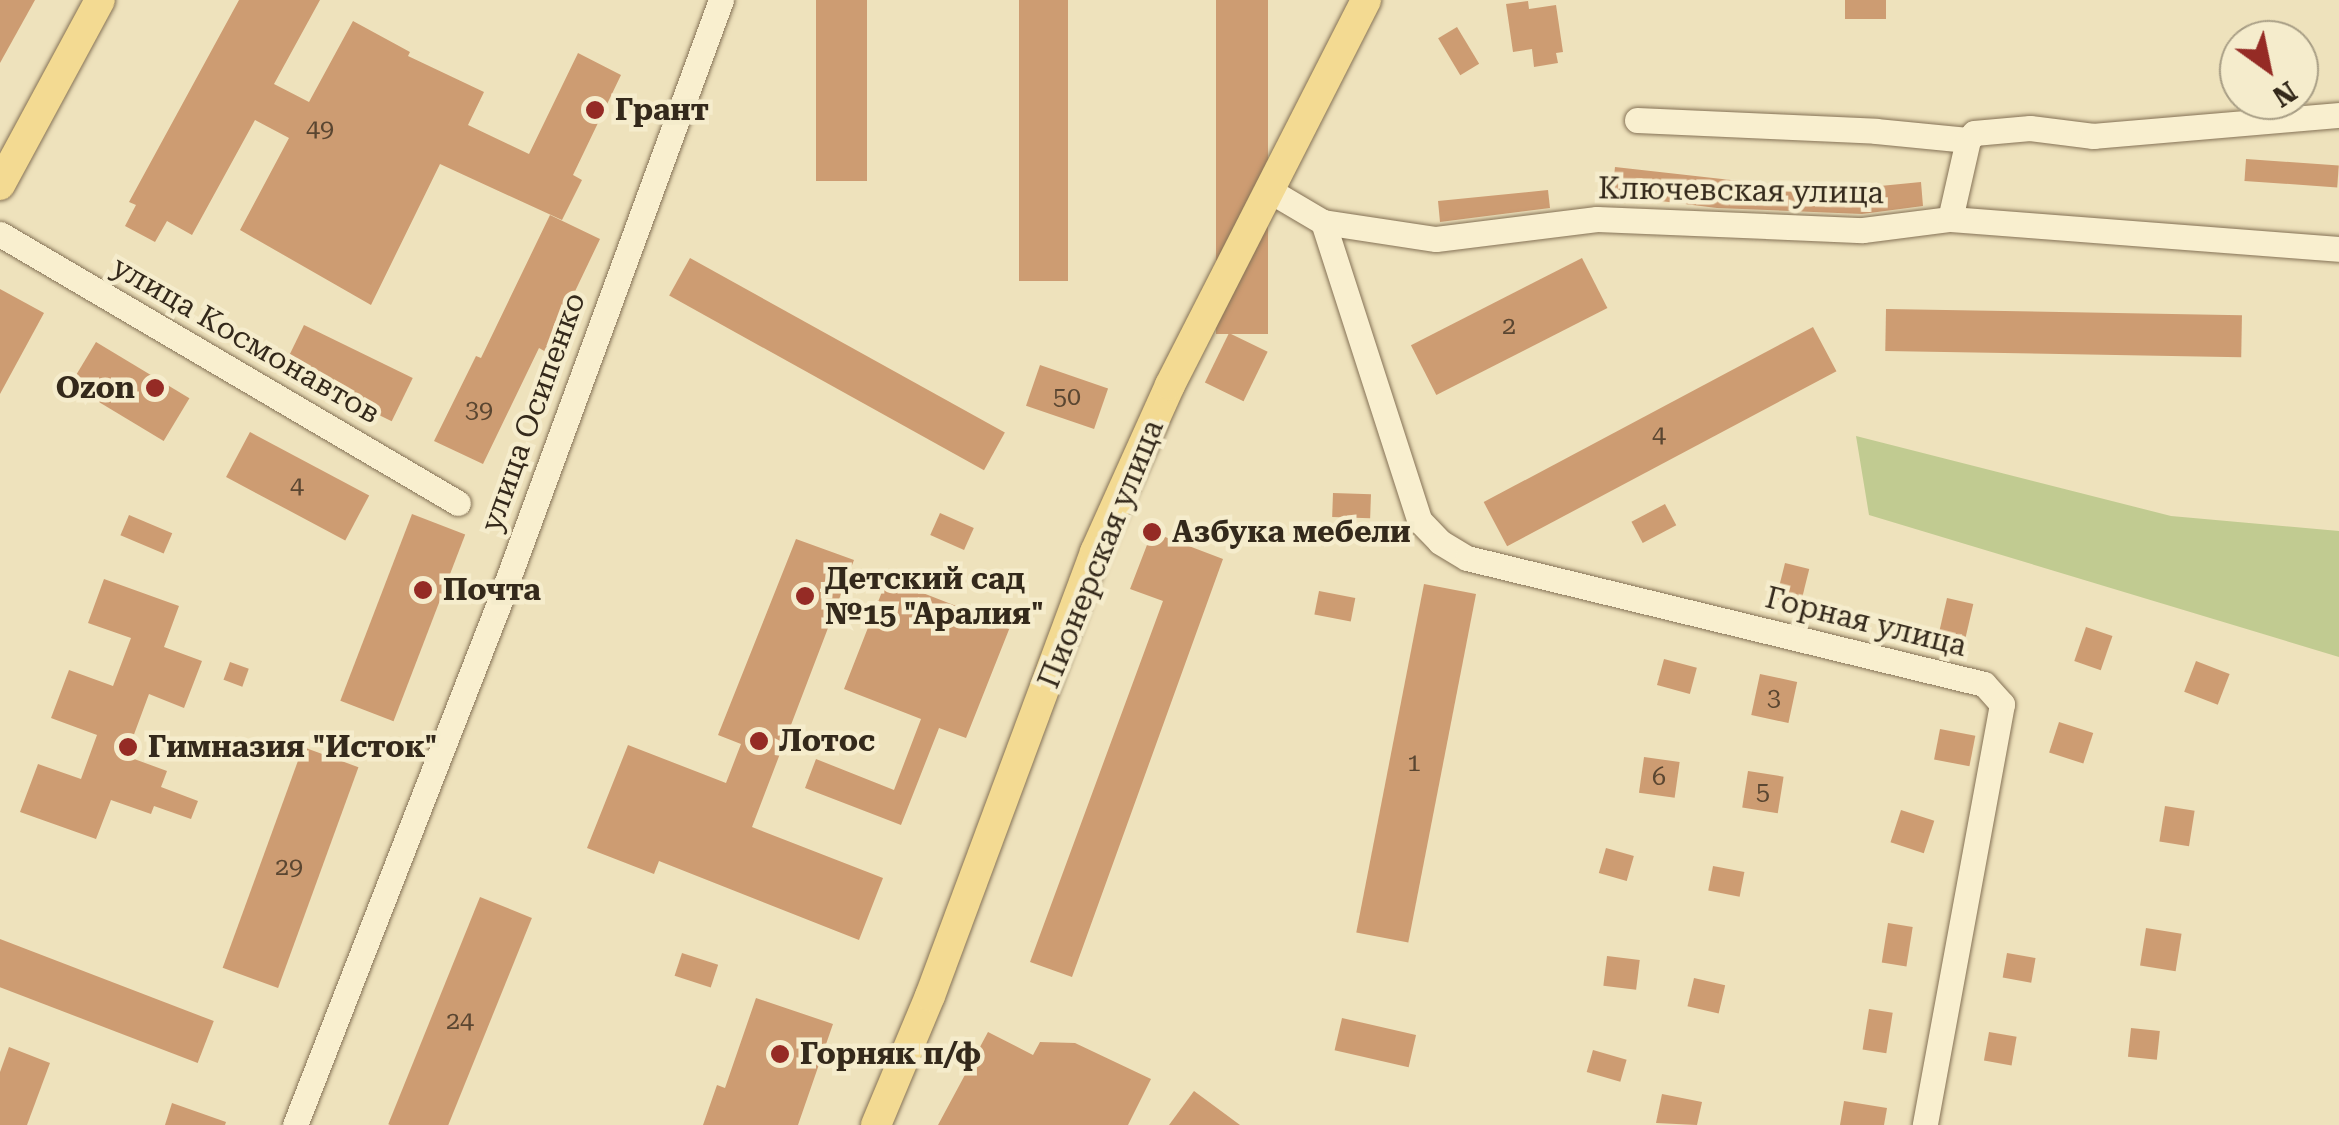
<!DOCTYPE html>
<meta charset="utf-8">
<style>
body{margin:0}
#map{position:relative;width:2339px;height:1125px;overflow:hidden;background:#eee2bc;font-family:"Roboto Serif",serif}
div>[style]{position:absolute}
.green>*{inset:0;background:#c1cb91}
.building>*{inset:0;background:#cd9c72;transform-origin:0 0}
.roads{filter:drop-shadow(0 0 2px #857256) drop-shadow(0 0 2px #857256)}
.minor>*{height:25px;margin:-12.5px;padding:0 12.5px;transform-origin:12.5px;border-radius:12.5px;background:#f9efcf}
.major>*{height:30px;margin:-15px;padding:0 15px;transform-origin:15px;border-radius:15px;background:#f3da92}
.dots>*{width:28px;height:28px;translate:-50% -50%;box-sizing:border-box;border:5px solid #f5eccc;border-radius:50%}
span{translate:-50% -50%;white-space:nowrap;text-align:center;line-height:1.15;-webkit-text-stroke:9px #f5eccc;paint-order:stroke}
.number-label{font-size:25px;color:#5a4631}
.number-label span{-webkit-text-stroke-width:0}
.poi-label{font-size:30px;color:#34291b;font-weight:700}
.left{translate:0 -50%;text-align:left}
.right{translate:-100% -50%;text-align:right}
.street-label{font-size:30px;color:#34291b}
.north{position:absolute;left:2219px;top:20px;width:100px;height:100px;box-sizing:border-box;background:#f5eccc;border:2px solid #a89e85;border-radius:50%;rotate:147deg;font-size:28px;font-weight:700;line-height:40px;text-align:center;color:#34291b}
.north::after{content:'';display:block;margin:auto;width:35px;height:45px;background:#952b25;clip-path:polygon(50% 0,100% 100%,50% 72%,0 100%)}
</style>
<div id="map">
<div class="green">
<div style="clip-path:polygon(1856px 436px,2171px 516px,2339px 531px,2339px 657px,1869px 515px)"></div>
</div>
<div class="building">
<div style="clip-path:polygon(0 0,35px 0,0 63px)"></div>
<div style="clip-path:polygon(239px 0,320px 0,274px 84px,309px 102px,353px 21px,410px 52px,408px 56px,484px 92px,468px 125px,529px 154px,578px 53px,621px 75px,573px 175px,582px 180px,562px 220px,440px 164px,371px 305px,240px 230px,289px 138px,255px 120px,192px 235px,167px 221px,155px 242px,125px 226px,136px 205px,129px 202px)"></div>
<div style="left:816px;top:0;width:51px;height:181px"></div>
<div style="left:1019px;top:0;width:49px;height:281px"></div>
<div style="left:1216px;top:0;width:52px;height:334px"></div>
<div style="left:1845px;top:0;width:41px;height:19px"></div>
<div style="clip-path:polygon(1528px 1px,1529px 9px,1556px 5px,1563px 52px,1556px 53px,1558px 63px,1534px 67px,1532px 49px,1513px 52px,1506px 4px)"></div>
<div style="left:1457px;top:27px;width:43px;height:22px;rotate:59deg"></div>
<div style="left:2246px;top:159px;width:93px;height:22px;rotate:4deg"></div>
<div style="clip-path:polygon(1615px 167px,1829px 191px,1921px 182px,1923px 206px,1862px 214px,1717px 208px,1612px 195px)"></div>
<div style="clip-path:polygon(1548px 190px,1550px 208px,1440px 222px,1438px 201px)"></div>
<div style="clip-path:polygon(550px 215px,600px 239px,546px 352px,539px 348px,483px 464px,434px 441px,476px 356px,481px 358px)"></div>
<div style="left:690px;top:258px;width:360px;height:43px;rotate:29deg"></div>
<div style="left:1582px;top:258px;width:56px;height:192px;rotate:63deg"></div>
<div style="clip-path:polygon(0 289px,44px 313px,0 394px)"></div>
<div style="left:1886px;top:309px;width:356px;height:42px;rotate:1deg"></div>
<div style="left:304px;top:325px;width:121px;height:48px;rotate:26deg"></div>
<div style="left:1813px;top:327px;width:50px;height:373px;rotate:62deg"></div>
<div style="left:1229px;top:333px;width:43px;height:55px;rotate:26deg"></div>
<div style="left:96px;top:342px;width:109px;height:50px;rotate:31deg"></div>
<div style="left:1040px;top:365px;width:72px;height:43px;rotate:19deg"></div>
<div style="left:250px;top:432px;width:135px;height:51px;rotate:28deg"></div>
<div style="left:1333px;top:493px;width:38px;height:24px;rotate:2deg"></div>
<div style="left:1665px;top:504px;width:24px;height:38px;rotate:62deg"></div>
<div style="left:940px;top:513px;width:37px;height:24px;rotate:24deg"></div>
<div style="left:412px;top:514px;width:57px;height:200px;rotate:21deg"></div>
<div style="left:129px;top:515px;width:47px;height:22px;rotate:23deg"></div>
<div style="clip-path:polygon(1152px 532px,1223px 559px,1072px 977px,1030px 962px,1163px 601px,1130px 589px)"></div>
<div style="clip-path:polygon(796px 539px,854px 560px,752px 827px,883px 878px,859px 940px,659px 861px,654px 874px,587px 848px,628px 745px,726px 783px,741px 744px,718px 735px)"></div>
<div style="left:1785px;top:563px;width:25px;height:37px;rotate:14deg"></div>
<div style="clip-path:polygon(104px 579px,179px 606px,164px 647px,202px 661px,184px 708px,149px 694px,126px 756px,167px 771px,161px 787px,198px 801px,191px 819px,154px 806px,151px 814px,111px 800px,96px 839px,20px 812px,38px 764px,81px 779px,97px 735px,51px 718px,69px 670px,113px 686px,131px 638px,88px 623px)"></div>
<div style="clip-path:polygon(887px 579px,1010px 627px,966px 738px,939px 728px,901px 825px,805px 788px,816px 759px,894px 790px,921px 719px,844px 689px)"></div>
<div style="left:1424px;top:584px;width:53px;height:355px;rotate:11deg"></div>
<div style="left:1319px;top:591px;width:37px;height:24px;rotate:11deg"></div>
<div style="left:1947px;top:598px;width:27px;height:34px;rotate:13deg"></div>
<div style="left:2086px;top:627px;width:28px;height:36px;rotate:19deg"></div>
<div style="left:1664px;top:659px;width:34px;height:27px;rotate:15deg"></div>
<div style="left:2196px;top:661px;width:36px;height:33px;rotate:21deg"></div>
<div style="left:230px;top:662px;width:20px;height:19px;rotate:20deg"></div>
<div style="left:1760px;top:674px;width:38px;height:42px;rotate:12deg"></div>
<div style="left:2059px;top:722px;width:36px;height:32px;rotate:18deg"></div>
<div style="left:1940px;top:729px;width:36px;height:31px;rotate:11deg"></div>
<div style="left:303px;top:747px;width:59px;height:235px;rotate:20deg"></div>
<div style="left:1644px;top:757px;width:36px;height:36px;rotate:8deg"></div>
<div style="left:1748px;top:771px;width:36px;height:37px;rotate:9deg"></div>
<div style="left:2165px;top:806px;width:30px;height:36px;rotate:9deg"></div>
<div style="left:1901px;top:810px;width:35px;height:34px;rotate:18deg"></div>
<div style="left:1606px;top:848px;width:29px;height:26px;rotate:16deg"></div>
<div style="left:1713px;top:866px;width:32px;height:25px;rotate:11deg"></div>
<div style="left:480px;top:897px;width:56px;height:245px;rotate:22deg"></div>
<div style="left:1888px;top:923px;width:25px;height:40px;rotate:9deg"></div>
<div style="left:2146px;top:928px;width:36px;height:38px;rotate:9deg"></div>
<div style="left:0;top:939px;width:229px;height:45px;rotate:21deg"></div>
<div style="left:682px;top:953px;width:38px;height:24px;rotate:18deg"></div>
<div style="left:2007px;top:953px;width:29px;height:25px;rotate:10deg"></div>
<div style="left:1607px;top:956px;width:33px;height:30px;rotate:7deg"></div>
<div style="left:1694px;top:978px;width:32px;height:29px;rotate:13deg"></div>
<div style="clip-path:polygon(756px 998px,833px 1024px,798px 1125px,703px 1125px,717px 1085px,725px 1088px)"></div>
<div style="left:1869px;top:1009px;width:24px;height:41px;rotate:9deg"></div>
<div style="left:1342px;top:1018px;width:76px;height:33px;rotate:13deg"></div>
<div style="left:2131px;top:1028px;width:29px;height:29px;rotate:6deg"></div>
<div style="clip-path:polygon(988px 1032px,1033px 1055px,1040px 1042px,1075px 1043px,1151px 1079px,1128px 1125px,938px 1125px)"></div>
<div style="left:1989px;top:1032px;width:28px;height:29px;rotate:10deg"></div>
<div style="clip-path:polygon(9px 1047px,50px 1063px,27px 1125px,0 1125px,0 1072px)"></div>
<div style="left:1593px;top:1050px;width:35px;height:23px;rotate:16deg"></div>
<div style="clip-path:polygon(1194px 1091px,1240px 1125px,1169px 1125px)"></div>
<div style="clip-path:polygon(1662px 1094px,1702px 1102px,1697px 1125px,1656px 1123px)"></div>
<div style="clip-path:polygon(1844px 1101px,1887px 1108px,1884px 1125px,1840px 1125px)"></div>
<div style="clip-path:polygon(172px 1103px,226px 1122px,225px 1125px,165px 1125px)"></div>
</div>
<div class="roads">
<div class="minor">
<div style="left:1637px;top:120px;width:239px;rotate:2.6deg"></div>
<div style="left:1876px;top:131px;width:92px;rotate:5.6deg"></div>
<div style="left:1272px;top:192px;width:59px;rotate:30.5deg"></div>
<div style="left:1323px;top:222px;width:114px;rotate:8.6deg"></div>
<div style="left:1436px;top:239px;width:162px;rotate:-7.1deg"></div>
<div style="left:1597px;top:219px;width:266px;rotate:2.4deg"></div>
<div style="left:1863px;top:230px;width:88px;rotate:-7.2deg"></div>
<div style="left:1950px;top:219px;width:390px;rotate:4.4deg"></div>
<div style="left:1950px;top:219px;width:81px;rotate:-77.2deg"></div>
<div style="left:1968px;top:140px;width:9px;rotate:-49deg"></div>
<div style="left:1974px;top:133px;width:56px;rotate:-5.1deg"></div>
<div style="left:2030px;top:128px;width:64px;rotate:7.2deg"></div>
<div style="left:2093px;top:136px;width:247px;rotate:-4.9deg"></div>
<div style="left:1323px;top:222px;width:313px;rotate:72.1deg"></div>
<div style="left:1419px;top:520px;width:30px;rotate:46deg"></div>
<div style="left:1440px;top:542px;width:31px;rotate:31deg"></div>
<div style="left:1467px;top:558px;width:532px;rotate:13.7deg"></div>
<div style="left:1984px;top:684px;width:27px;rotate:48deg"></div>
<div style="left:2002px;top:704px;width:428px;rotate:100.4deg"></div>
<div style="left:0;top:234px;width:531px;rotate:30.43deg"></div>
<div style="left:295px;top:1125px;width:557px;rotate:-68.64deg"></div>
<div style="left:498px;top:606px;width:646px;rotate:-69.8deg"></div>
</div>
<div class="major">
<div style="left:0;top:185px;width:210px;rotate:-61.6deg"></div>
<div style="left:876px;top:1125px;width:140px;rotate:-67.3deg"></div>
<div style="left:930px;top:996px;width:474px;rotate:-69.6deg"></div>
<div style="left:1095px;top:552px;width:183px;rotate:-65.8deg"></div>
<div style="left:1170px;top:385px;width:432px;rotate:-63deg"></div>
</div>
</div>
<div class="dots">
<div style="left:595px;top:110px;background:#952b25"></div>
<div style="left:155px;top:388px;background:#952b25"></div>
<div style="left:1152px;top:532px;background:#952b25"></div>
<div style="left:423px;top:590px;background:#952b25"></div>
<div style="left:805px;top:596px;background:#952b25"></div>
<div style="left:759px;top:741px;background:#952b25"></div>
<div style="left:128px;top:747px;background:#952b25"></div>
<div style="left:780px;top:1054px;background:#952b25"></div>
</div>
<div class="number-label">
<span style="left:320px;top:129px">49</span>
<span style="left:1509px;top:326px">2</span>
<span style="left:1067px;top:397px">50</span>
<span style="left:479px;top:410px">39</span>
<span style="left:1659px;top:435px">4</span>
<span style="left:297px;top:486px">4</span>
<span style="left:1774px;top:698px">3</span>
<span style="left:1414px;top:763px">1</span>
<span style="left:1659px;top:777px">6</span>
<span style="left:1763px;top:792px">5</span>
<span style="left:289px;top:867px">29</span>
<span style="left:460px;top:1021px">24</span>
</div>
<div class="poi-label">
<span class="left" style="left:615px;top:110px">Грант</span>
<span class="right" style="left:135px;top:388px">Ozon</span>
<span class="left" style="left:1172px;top:532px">Азбука мебели</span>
<span class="left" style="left:825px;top:596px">Детский сад<br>№15 "Аралия"</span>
<span class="left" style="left:443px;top:590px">Почта</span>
<span class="left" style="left:779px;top:741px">Лотос</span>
<span class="left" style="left:148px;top:747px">Гимназия "Исток"</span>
<span class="left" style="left:800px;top:1054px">Горняк п/ф</span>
</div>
<div class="street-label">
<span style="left:1741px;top:191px;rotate:1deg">Ключевская улица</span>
<span style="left:246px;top:340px;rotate:30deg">улица Космонавтов</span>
<span style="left:533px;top:412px;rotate:-70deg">улица Осипенко</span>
<span style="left:1101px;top:554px;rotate:-68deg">Пионерская улица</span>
<span style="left:1866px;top:622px;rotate:14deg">Горная улица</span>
</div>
<div class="north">N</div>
</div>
